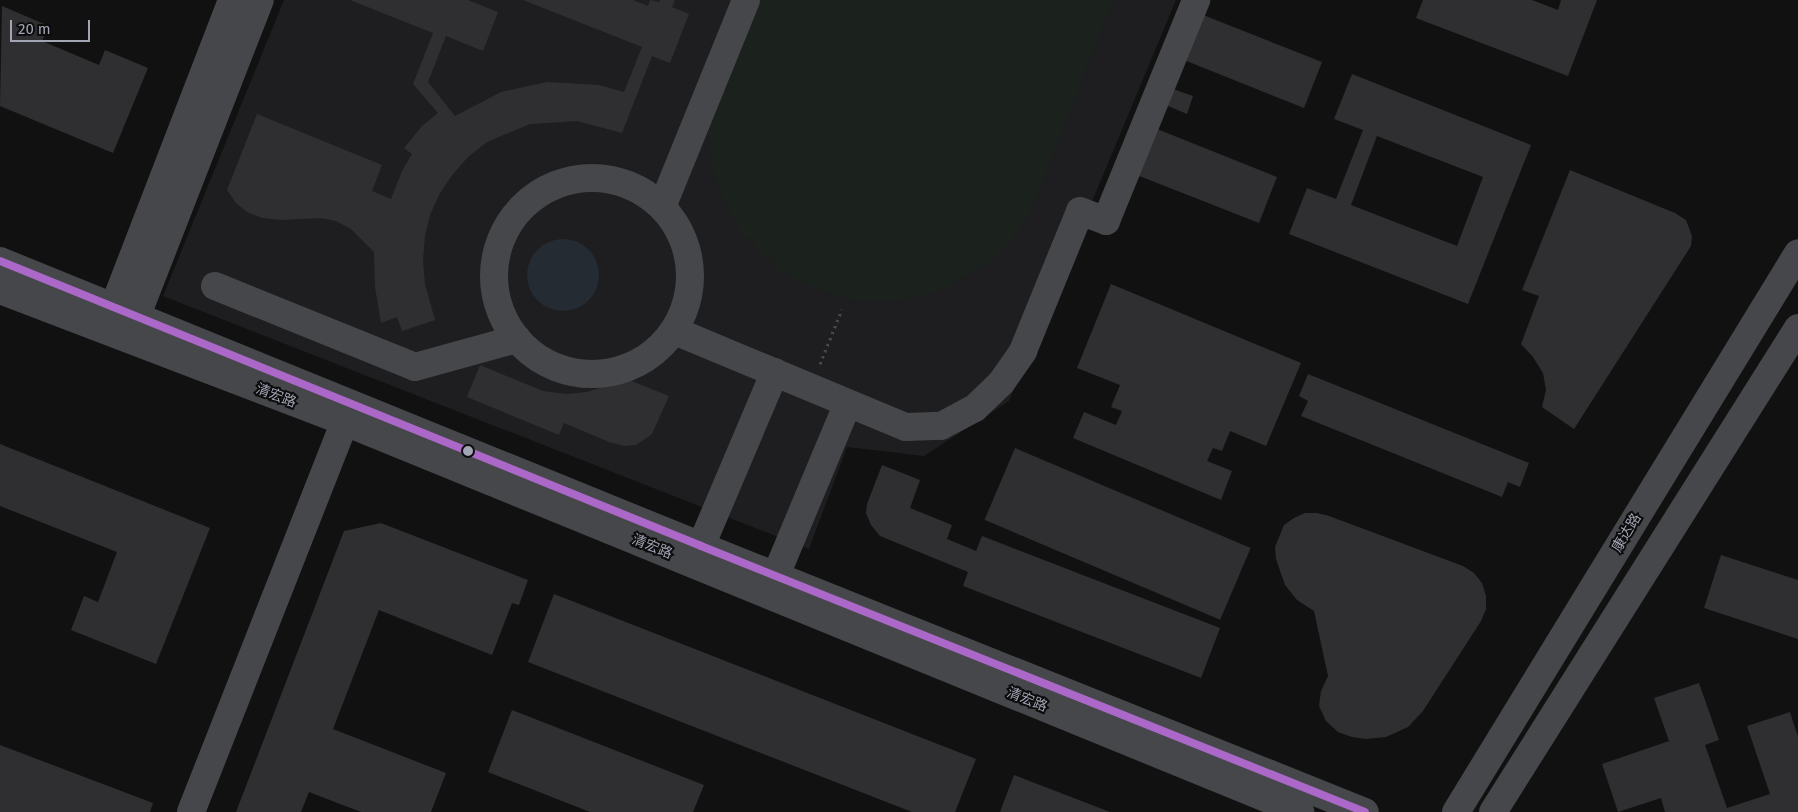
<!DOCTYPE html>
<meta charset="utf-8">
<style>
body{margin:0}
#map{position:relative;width:1798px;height:812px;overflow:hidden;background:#111112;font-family:"Fira Sans","Noto Sans SC",sans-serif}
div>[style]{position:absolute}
.built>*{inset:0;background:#1e1e20}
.green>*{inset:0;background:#1b221d}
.water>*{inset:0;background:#252b33}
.round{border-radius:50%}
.building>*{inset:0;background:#2f2f31;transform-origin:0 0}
.path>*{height:3px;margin-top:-1.5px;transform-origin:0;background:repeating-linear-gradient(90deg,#47474c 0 2.5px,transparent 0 6.5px)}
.minor>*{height:28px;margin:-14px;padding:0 14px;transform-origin:14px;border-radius:14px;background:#46474a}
.minor>.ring{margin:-14px;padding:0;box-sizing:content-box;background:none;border:28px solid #46474a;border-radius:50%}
.bus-1>*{height:8px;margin:-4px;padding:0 4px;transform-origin:4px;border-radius:4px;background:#ac68c9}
.dots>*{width:14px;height:14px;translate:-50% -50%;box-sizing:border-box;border:2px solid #0c0c0d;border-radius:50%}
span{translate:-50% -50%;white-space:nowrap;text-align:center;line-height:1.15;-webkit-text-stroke:4px #0c0c0d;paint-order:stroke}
.street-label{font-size:14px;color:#a2a5b4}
.scale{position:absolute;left:10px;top:20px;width:80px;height:22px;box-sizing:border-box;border:2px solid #a2a5b4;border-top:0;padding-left:6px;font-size:15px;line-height:18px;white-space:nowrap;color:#a2a5b4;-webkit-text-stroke:4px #0c0c0d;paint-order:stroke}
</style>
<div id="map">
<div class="built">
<div style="clip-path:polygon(284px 0,1176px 0,1009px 401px,924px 456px,847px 447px,809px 549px,163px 296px)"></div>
</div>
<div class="green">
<div style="clip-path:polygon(746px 0,1113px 0,1029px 216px,1012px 238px,992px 260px,944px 289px,915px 298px,888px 301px,859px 301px,831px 294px,805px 284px,781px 270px,741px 231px,727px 207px,716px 182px,710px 152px,708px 126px)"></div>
</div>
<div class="water">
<div class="round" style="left:527px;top:239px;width:72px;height:72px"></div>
</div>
<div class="building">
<div style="clip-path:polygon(350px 0,468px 0,498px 12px,483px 51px,446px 36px,428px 82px,455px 116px,501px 92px,547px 82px,599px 85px,624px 92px,642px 47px,523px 0,633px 0,648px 6px,650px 0,660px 2px,660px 0,675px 0,672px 7px,689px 14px,670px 63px,652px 56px,622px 133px,577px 121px,530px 124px,487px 142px,468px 157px,453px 174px,440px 193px,430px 215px,425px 236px,423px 261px,425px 284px,435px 320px,402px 331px,397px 317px,381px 323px,375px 287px,374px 252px,351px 229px,336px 221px,321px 218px,282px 220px,262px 218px,247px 212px,236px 203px,227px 190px,257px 114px,382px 165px,372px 191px,391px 199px,402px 171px,412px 154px,404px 148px,422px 126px,438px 113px,413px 84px,433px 33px)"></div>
<div style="clip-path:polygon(1423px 0,1532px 0,1558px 10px,1561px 0,1597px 0,1568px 76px,1416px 18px)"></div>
<div style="clip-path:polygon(2px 6px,49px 26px,42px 41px,99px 65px,105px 50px,148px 68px,113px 153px,0 106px)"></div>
<div style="clip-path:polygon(1183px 7px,1322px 62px,1304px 108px,1184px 60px,1173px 89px,1193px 96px,1187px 114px,1166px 105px,1157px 129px,1277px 177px,1259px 223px,1119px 168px)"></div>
<div style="clip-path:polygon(evenodd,1352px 74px,1531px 145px,1468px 304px,1289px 234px,1307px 188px,1336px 199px,1363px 130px,1334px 119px,1352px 74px,1377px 136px,1483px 177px,1457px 246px,1351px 205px,1377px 136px)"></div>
<div style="clip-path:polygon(1570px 170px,1675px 213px,1686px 220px,1692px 236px,1691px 246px,1574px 429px,1542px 407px,1546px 390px,1543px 373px,1533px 357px,1521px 344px,1539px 296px,1522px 290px)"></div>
<div style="clip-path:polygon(1111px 284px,1301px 363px,1266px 446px,1230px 431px,1222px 451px,1213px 448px,1207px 461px,1232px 471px,1221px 500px,1073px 438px,1084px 412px,1116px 425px,1122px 411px,1111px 407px,1120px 385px,1077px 368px)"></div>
<div style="clip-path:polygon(480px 365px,543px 391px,566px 394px,587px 392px,612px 384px,624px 378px,669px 396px,652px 434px,636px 445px,624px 446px,609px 442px,564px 423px,559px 435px,467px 397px)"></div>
<div style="clip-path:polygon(1308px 374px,1529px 463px,1520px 487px,1508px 482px,1502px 497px,1301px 416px,1308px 401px,1299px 396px)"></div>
<div style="clip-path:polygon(0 444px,210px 528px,156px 664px,71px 630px,84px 596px,98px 602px,117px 552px,0 506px)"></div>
<div style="left:1015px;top:448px;width:256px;height:78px;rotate:23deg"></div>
<div style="clip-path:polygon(882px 465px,920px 480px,910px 508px,952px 525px,947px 539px,976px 551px,982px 536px,1220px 628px,1201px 678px,963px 586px,968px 572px,880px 536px,871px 525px,866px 513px,867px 504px)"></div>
<div style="clip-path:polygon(1305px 513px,1317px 513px,1329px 516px,1463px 566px,1474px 573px,1482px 583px,1486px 596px,1486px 609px,1481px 621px,1423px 711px,1408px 727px,1386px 737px,1366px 739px,1352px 737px,1338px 732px,1326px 721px,1319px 706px,1321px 691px,1328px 676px,1314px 611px,1297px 600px,1285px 585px,1276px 559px,1275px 547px,1284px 525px,1294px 518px)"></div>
<div style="clip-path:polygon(381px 523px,528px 580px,519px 605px,512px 603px,492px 655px,379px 610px,333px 729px,446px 773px,431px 812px,361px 812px,309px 792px,301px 812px,236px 812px,344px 531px)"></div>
<div style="clip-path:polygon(1721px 555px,1798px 580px,1798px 639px,1704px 608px)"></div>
<div style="clip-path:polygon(554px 594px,976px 759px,955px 812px,912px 812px,528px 662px)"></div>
<div style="clip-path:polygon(1699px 683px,1719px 740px,1705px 745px,1727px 808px,1770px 794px,1747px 726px,1790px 712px,1798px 737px,1798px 812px,1665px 812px,1661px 798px,1618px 812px,1602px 764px,1669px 741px,1654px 698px)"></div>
<div style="clip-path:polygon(512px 710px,704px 785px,693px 812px,590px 812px,488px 772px)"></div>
<div style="clip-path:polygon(0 745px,153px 803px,150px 812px,0 812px)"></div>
<div style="clip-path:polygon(1014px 775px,1110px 812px,1000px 812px)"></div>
</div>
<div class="path">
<div style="left:820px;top:364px;width:59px;rotate:-68.2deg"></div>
</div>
<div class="minor">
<div class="ring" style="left:494px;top:178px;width:168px;height:168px"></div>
<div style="left:662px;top:207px;width:223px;rotate:-67.9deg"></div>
<div style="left:0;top:261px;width:757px;rotate:22.12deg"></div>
<div style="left:701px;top:546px;width:715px;rotate:21.83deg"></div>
<div style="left:215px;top:286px;width:216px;rotate:22deg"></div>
<div style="left:415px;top:367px;width:106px;rotate:-15.4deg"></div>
<div style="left:0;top:290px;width:369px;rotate:20.9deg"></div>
<div style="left:345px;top:422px;width:1032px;rotate:22.21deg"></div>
<div style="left:114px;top:306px;width:328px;rotate:-68.9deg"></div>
<div style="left:137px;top:315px;width:338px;rotate:-68.7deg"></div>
<div style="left:675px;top:331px;width:250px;rotate:22.6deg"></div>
<div style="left:906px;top:427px;width:35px;rotate:-2deg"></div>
<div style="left:941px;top:426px;width:38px;rotate:-28deg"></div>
<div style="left:975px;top:408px;width:36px;rotate:-44deg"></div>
<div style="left:1001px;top:383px;width:39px;rotate:-55deg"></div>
<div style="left:1023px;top:351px;width:151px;rotate:-67.8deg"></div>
<div style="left:1080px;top:211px;width:28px;rotate:21deg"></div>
<div style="left:1106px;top:221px;width:239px;rotate:-67.8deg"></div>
<div style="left:701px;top:546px;width:189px;rotate:-67deg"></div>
<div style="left:776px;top:575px;width:186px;rotate:-67.3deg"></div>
<div style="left:191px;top:812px;width:419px;rotate:-68.5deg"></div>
<div style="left:1456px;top:812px;width:655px;rotate:-58.54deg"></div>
<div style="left:1493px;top:812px;width:572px;rotate:-57.78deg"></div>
</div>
<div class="bus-1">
<div style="left:0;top:261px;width:757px;rotate:22.12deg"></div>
<div style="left:701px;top:546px;width:715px;rotate:21.83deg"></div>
</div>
<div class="dots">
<div style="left:468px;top:451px;background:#a2a5b4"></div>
</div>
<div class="street-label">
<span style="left:276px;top:396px;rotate:21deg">清宏路</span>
<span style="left:1627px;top:533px;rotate:-59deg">康达路</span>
<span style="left:652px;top:547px;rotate:22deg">清宏路</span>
<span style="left:1027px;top:700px;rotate:22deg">清宏路</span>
</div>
<div class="scale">20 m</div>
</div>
